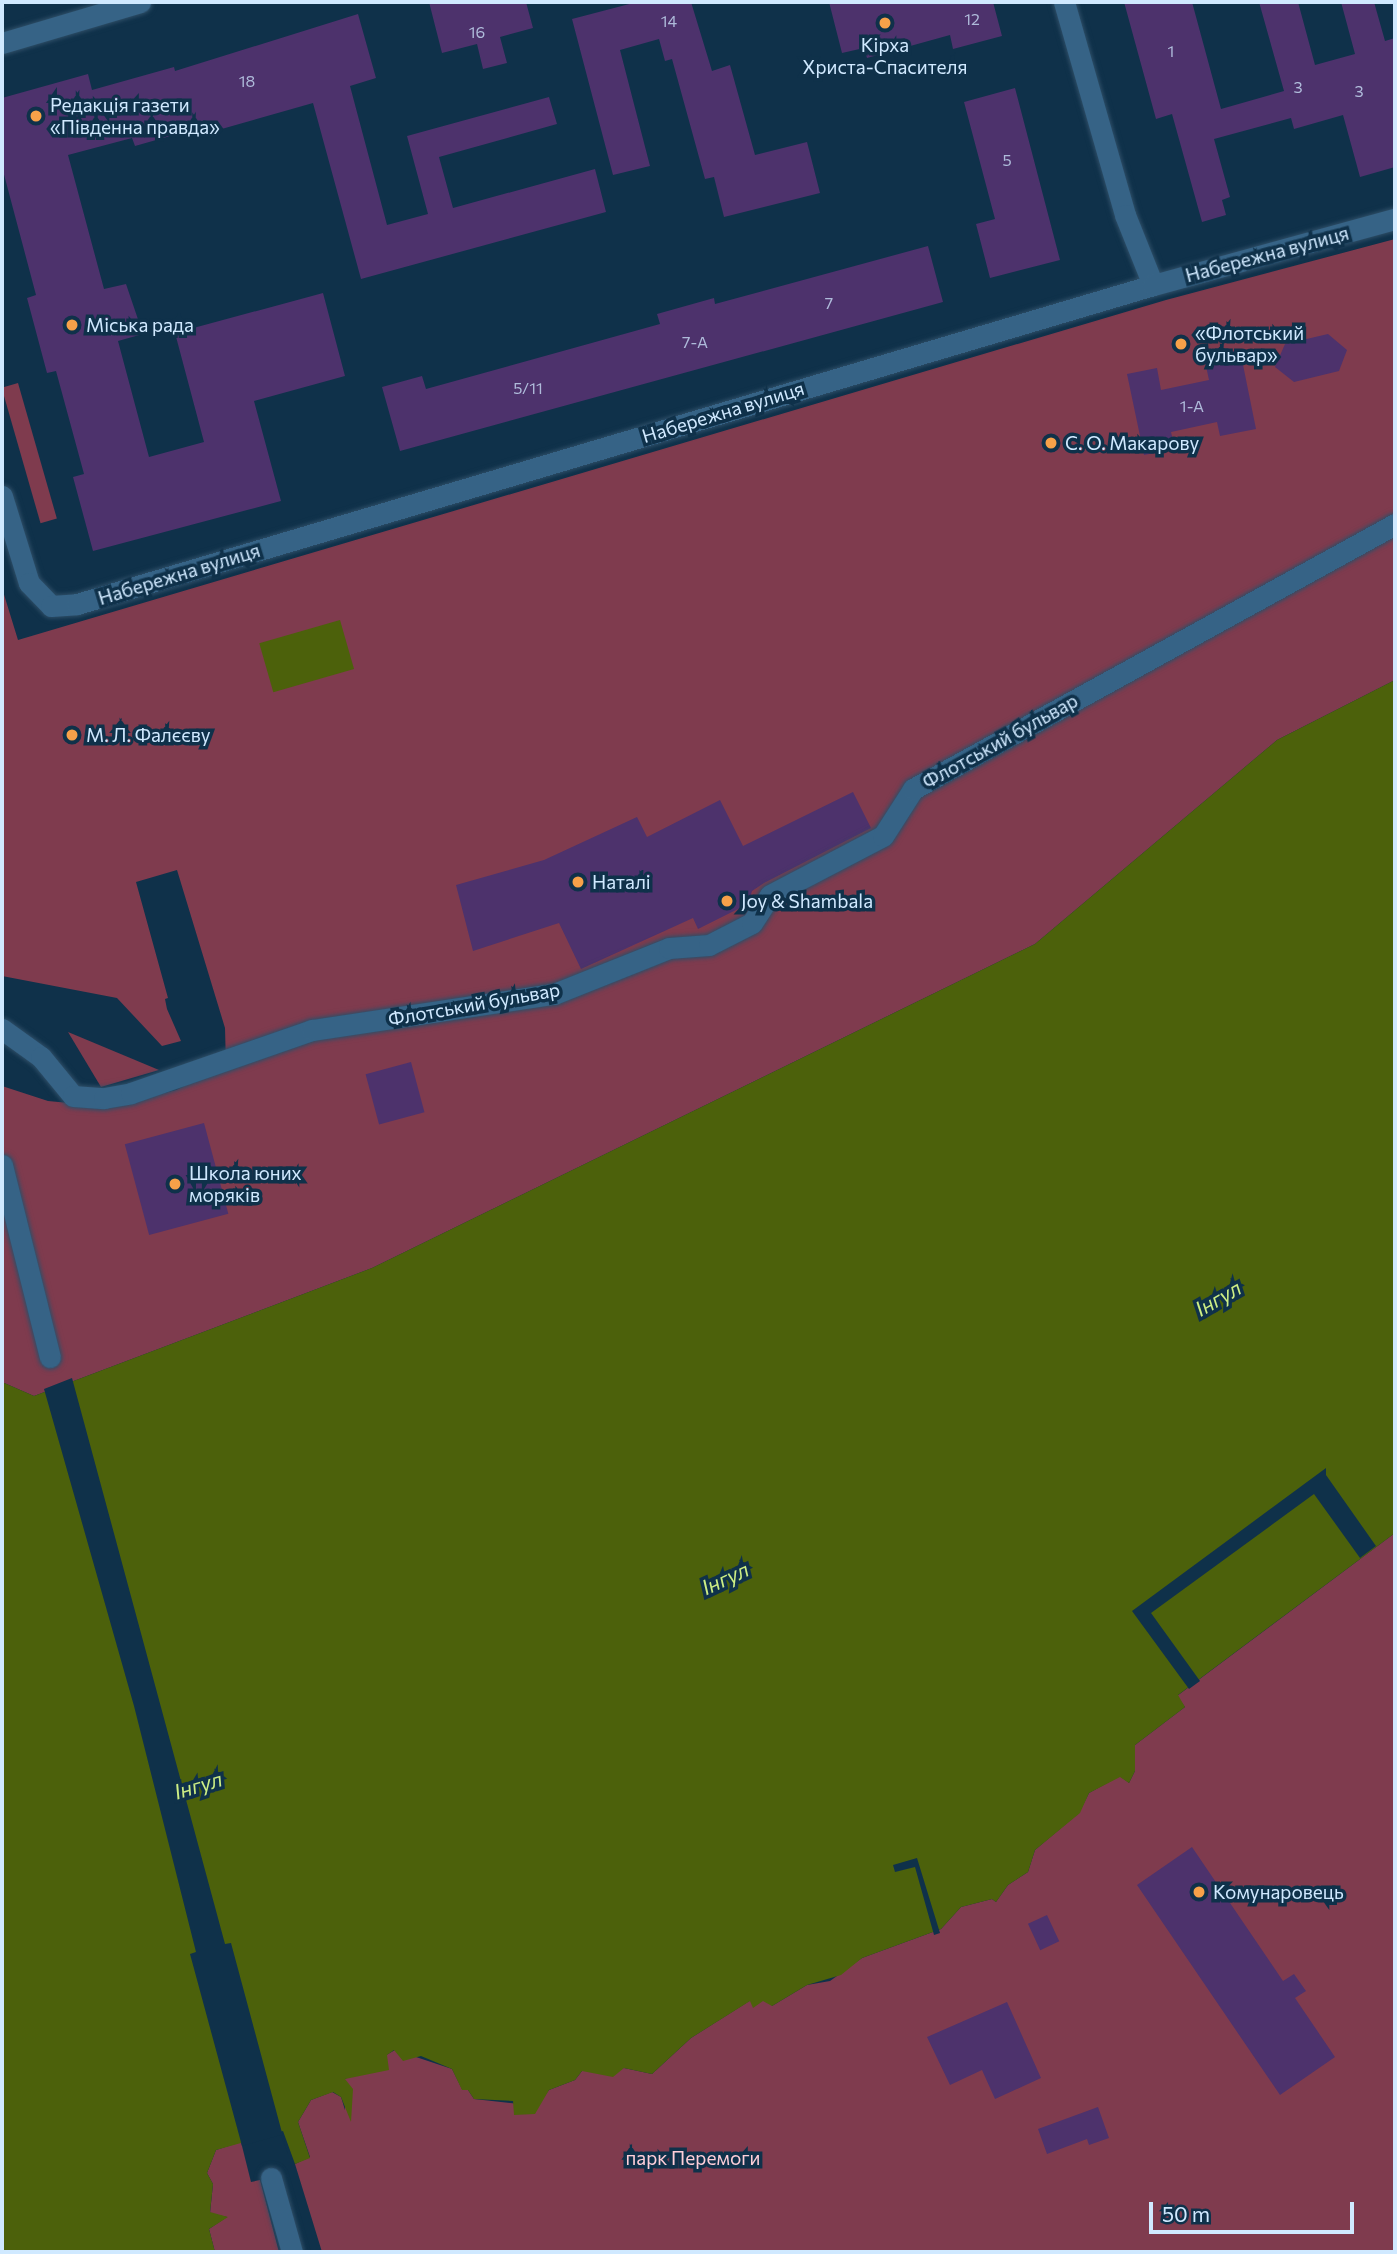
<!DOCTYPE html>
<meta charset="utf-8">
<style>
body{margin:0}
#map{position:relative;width:1397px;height:2254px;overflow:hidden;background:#0f314a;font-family:Commissioner,sans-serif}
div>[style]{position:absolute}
.green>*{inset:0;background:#7f3b4e;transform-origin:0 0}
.water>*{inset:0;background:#4c610b;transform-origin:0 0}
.pier>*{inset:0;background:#0f314a}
.building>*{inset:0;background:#4d326c;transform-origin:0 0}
.roads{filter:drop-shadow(0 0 2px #2e4e67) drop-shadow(0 0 2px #2e4e67)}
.minor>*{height:21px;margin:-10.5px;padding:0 10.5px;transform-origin:10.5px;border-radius:10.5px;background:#366386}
.dots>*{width:19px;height:19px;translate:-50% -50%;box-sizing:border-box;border:4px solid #0f314a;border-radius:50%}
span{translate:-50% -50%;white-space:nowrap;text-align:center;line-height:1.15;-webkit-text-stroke:7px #0f314a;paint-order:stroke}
.number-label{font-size:16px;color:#afbbda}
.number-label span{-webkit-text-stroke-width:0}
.poi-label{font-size:19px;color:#d0e9ff}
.left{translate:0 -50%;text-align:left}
.street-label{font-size:19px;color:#d0e9ff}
.park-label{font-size:19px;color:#ffcfd9}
.water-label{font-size:21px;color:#ceef85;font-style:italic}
.frame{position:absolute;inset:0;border:4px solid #d0e9ff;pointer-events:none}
.scale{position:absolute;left:1149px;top:2202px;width:205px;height:32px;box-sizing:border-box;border:4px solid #d0e9ff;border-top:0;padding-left:9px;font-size:21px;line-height:24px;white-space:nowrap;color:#d0e9ff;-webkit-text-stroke:5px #0f314a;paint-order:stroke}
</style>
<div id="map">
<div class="green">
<div style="clip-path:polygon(1395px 239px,1395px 680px,1277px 740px,1035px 944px,372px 1268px,34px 1396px,2px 1382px,2px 1086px,48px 1101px,112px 1107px,176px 1090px,226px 1066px,225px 1028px,177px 870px,136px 882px,168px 998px,165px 999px,167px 1009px,181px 1041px,162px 1046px,117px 998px,2px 976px,2px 588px,18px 640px,1166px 300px)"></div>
<div style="left:18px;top:383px;width:141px;height:17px;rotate:74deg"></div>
<div style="clip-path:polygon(68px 1032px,159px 1070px,101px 1087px)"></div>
<div style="clip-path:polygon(1395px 1533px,1395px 2252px,322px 2252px,295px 2164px,310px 2157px,298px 2122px,311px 2100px,332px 2092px,341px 2097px,345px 2110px,345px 2079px,395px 2050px,452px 2069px,462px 2089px,468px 2090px,474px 2099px,537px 2106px,549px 2090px,575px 2080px,582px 2071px,624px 2068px,652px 2074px,691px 2038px,751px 2000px,769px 2000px,772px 2006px,807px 1985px,830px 1981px,862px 1958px,941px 1929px,961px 1907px,992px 1899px,996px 1902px,1008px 1885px,1028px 1872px,1035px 1850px,1079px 1813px,1089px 1793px,1120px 1776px,1129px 1783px,1135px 1771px,1135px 1745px,1185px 1707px,1177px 1696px)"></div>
<div style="clip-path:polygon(241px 2142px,251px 2182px,260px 2180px,279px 2252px,215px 2252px,209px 2229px,227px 2217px,210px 2213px,213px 2184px,207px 2173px,216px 2150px)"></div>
</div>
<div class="water">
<div style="left:340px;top:620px;width:51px;height:84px;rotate:74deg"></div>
<div style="clip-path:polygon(1395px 680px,1395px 1533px,1178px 1695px,1185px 1707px,1135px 1745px,1135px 1771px,1129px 1783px,1120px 1777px,1089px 1793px,1080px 1813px,1035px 1850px,1028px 1872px,1008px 1885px,996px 1902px,992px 1899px,961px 1907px,941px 1929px,862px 1958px,841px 1975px,807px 1985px,772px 2006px,763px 2001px,753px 2008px,750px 2001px,691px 2038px,652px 2074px,624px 2068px,613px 2077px,582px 2071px,575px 2080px,549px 2090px,535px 2114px,514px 2115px,513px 2101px,474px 2099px,468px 2090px,462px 2090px,452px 2069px,421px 2056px,403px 2061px,394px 2050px,387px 2055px,389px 2070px,345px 2079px,353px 2089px,351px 2122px,341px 2097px,333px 2092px,311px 2100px,298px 2122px,310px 2158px,295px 2164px,283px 2131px,216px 2150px,207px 2173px,213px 2184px,210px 2212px,228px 2217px,209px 2229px,215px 2252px,2px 2252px,2px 1382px,34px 1396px,372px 1268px,1035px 944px,1277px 740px)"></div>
</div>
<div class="pier">
<div style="clip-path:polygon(72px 1378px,225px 1944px,231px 1943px,288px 2155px,281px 2135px,242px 2146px,190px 1954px,196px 1952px,134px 1706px,44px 1389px)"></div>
<div style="clip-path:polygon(1326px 1468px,1326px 1475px,1376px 1546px,1360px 1558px,1314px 1494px,1151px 1613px,1200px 1681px,1189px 1689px,1132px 1611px)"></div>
<div style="clip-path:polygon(917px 1858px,940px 1933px,934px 1935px,915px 1867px,895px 1872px,893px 1865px)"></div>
</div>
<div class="building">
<div style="clip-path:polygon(429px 2px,526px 2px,533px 28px,500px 37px,507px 63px,483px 69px,477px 44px,442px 53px)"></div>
<div style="clip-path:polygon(637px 2px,691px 2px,712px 71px,730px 65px,755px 155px,807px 142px,820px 193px,724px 217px,714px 177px,705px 179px,672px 59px,665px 61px,659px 39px,620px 50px,650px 166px,613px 175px,572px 19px)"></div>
<div style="clip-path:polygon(829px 2px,993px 2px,1002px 36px,953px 49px,950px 35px,867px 58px,864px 48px,842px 53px)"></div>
<div style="clip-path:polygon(1124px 2px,1192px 2px,1221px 109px,1284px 91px,1259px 2px,1298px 2px,1315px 65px,1355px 54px,1341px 2px,1374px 2px,1385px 41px,1395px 38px,1395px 167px,1360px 177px,1343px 115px,1294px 129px,1291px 118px,1214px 139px,1230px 197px,1222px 200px,1226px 215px,1202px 222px,1172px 114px,1156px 119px)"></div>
<div style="clip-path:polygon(358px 14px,376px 78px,350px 86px,387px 225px,428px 214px,407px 136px,549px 97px,557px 124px,439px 157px,453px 208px,595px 169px,606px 212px,361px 279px,313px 103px,190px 138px,188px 131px,135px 146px,132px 138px,68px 155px,104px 289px,126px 284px,143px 334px,118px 341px,149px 457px,204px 442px,175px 333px,323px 293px,345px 376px,254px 401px,281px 501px,93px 551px,73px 477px,84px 474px,56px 371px,47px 373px,27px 298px,36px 295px,2px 167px,2px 98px,88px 74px,92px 90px,174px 67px,175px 71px)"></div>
<div style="clip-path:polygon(1015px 88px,1060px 260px,990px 278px,976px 224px,995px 219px,964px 102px)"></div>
<div style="clip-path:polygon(928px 246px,943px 302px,400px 451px,382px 387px,422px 376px,426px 389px,660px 324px,657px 314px,714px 298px,715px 304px)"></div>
<div style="clip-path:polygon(1328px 334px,1347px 350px,1339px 371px,1294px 382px,1275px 367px,1285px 344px)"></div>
<div style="clip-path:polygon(1240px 350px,1256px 429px,1220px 436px,1217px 422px,1171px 432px,1175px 449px,1144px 455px,1127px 374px,1157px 368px,1161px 390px,1209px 380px,1204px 357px)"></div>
<div style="clip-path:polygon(853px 792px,871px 828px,764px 883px,752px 891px,748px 904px,698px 929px,693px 918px,581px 969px,559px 923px,473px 951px,456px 885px,544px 860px,637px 817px,647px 837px,720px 800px,743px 846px)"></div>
<div style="left:411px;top:1062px;width:52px;height:47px;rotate:75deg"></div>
<div style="left:204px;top:1123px;width:94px;height:82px;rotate:75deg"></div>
<div style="clip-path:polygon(1192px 1847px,1283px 1981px,1294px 1974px,1306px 1991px,1295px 1998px,1335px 2057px,1280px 2095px,1137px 1885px)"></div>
<div style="left:1047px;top:1915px;width:29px;height:21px;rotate:65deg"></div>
<div style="clip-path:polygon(1007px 2002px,1041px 2078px,995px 2099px,982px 2070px,950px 2085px,927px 2037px)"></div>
<div style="clip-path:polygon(1098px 2107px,1109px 2138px,1089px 2145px,1087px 2139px,1047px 2154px,1038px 2129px)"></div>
</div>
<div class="roads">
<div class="minor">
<div style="left:1064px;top:2px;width:222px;rotate:74deg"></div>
<div style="left:1125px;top:215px;width:75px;rotate:68.2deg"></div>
<div style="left:2px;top:43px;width:144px;rotate:-16.5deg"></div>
<div style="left:2px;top:496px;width:91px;rotate:72.8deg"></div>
<div style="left:29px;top:583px;width:32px;rotate:46deg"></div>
<div style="left:51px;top:606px;width:26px;rotate:-4deg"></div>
<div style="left:77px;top:604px;width:1122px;rotate:-16.51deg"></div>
<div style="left:1153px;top:285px;width:251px;rotate:-15.3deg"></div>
<div style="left:2px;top:1029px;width:48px;rotate:35.7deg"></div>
<div style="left:41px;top:1057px;width:50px;rotate:50.6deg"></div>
<div style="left:73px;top:1096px;width:31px;rotate:4deg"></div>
<div style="left:104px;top:1098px;width:27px;rotate:-10deg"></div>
<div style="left:131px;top:1093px;width:192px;rotate:-19.2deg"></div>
<div style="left:312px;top:1030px;width:245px;rotate:-8.5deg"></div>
<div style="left:554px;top:994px;width:124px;rotate:-21.8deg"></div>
<div style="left:669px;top:948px;width:40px;rotate:-4.3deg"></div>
<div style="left:709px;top:945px;width:48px;rotate:-27.1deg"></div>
<div style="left:752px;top:923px;width:33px;rotate:-57deg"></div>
<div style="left:770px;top:895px;width:127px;rotate:-27.6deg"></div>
<div style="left:883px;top:836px;width:56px;rotate:-57.4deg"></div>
<div style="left:913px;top:789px;width:550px;rotate:-28.8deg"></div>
<div style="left:2px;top:1165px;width:198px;rotate:76deg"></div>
<div style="left:271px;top:2178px;width:77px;rotate:74.2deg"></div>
</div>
</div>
<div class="dots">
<div style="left:885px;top:23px;background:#f7a149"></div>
<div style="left:36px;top:116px;background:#f7a149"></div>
<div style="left:72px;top:325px;background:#f7a149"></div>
<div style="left:1181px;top:344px;background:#f7a149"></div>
<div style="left:1051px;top:443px;background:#f7a149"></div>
<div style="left:72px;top:735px;background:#f7a149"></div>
<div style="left:578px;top:882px;background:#f7a149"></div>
<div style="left:727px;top:901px;background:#f7a149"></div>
<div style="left:175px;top:1184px;background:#f7a149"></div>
<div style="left:1199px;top:1892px;background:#f7a149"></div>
</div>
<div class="number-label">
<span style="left:972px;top:19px">12</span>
<span style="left:669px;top:21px">14</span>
<span style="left:477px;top:32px">16</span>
<span style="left:1171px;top:51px">1</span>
<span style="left:247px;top:81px">18</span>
<span style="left:1298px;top:87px">3</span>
<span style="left:1359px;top:91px">3</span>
<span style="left:1007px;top:160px">5</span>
<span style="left:829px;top:303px">7</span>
<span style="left:695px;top:342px">7-А</span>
<span style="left:528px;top:388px">5/11</span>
<span style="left:1192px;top:406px">1-А</span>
</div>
<div class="poi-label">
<span style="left:885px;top:56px">Кірха<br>Христа-Спасителя</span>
<span class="left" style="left:50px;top:116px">Редакція газети<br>«Південна правда»</span>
<span class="left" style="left:86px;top:325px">Міська рада</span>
<span class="left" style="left:1195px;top:344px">«Флотський<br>бульвар»</span>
<span class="left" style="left:1065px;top:443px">С. О. Макарову</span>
<span class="left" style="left:86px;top:735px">М. Л. Фалєєву</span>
<span class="left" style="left:592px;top:882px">Наталі</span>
<span class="left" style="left:741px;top:901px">Joy &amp; Shambala</span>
<span class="left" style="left:189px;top:1184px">Школа юних<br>моряків</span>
<span class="left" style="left:1213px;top:1892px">Комунаровець</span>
</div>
<div class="street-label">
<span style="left:1267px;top:254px;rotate:-15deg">Набережна вулиця</span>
<span style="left:723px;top:412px;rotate:-17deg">Набережна вулиця</span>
<span style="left:179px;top:574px;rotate:-17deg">Набережна вулиця</span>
<span style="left:1000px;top:741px;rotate:-29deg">Флотський бульвар</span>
<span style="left:474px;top:1004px;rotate:-10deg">Флотський бульвар</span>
</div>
<div class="park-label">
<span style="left:693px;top:2158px">парк Перемоги</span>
</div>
<div class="water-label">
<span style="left:1218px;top:1298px;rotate:-30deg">Інгул</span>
<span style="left:725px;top:1578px;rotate:-25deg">Інгул</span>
<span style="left:198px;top:1785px;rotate:-17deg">Інгул</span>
</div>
<div class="frame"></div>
<div class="scale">50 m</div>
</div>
